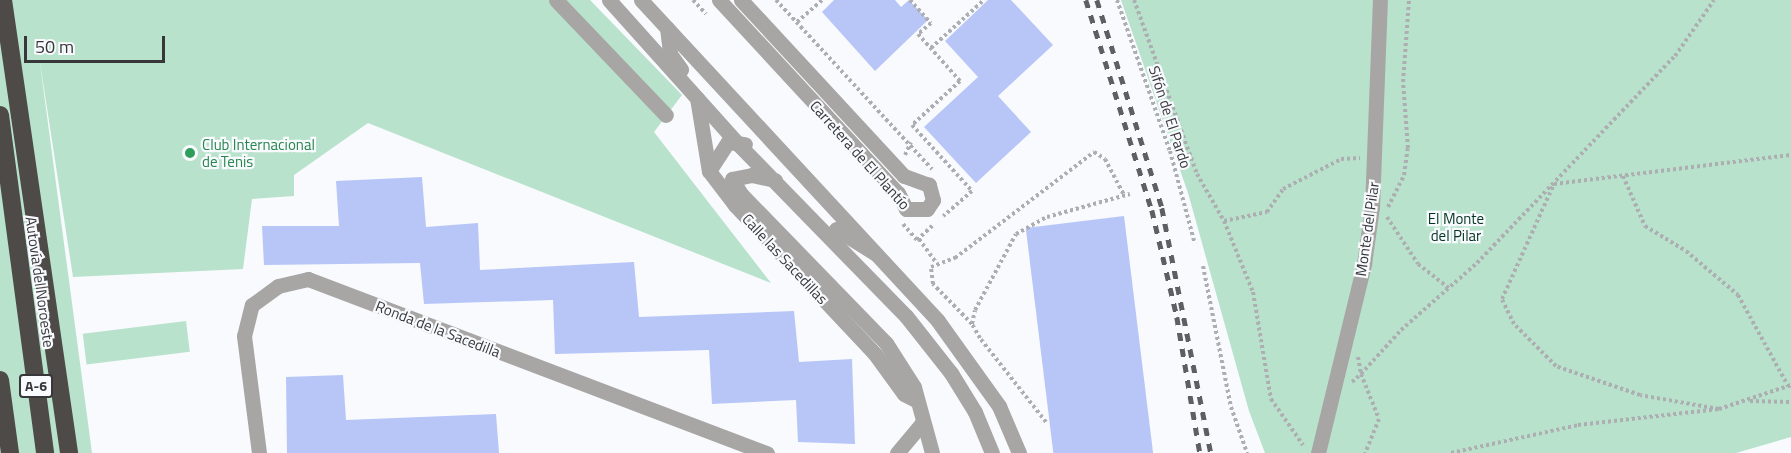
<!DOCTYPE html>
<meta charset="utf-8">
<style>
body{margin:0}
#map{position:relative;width:1791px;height:453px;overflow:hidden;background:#f8fafe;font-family:"Titillium Web",sans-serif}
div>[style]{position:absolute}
.green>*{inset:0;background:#b8e2cb;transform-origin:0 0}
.building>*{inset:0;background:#b7c6f7;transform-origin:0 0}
.path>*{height:4px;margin-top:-2px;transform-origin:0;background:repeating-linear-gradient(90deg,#adaeb2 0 3px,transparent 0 6px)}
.minor>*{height:15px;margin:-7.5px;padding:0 7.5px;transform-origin:7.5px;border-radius:7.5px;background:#a8a6a5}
.highway>*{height:18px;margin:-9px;padding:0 9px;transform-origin:9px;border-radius:9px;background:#4e4a48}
.rail>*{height:4.5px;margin-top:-2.25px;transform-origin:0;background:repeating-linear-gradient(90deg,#5e5f61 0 8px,transparent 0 16px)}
.dots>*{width:16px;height:16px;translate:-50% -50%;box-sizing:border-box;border:3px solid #f8fafe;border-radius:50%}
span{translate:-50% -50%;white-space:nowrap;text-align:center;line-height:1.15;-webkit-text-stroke:4.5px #f8fafe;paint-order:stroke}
.shield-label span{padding:2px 4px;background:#f8fafe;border:2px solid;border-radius:4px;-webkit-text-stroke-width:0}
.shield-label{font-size:14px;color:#373739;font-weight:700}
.street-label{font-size:15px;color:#373739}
.leisure-label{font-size:15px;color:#27864d}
.left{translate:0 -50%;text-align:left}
.park-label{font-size:15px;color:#043420}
.scale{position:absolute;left:24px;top:36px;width:141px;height:27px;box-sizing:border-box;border:3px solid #373739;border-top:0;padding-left:8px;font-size:18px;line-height:21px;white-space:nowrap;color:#373739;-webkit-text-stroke:4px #f8fafe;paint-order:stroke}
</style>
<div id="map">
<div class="green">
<div style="clip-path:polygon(0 0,590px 0,682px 95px,654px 132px,771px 283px,368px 123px,294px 175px,294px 196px,252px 199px,243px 269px,73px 277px,39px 56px,92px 453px,0 453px)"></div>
<div style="clip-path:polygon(1121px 0,1791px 0,1791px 437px,1736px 453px,1265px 453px,1249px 411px,1188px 193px)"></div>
<div style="left:186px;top:321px;width:31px;height:104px;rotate:83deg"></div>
</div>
<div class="building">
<div style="clip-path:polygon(834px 0,895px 0,901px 7px,909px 0,928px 20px,875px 71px,822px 12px)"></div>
<div style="clip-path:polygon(988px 0,1011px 0,1053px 45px,998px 96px,1031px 132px,976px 183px,924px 127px,978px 77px,945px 41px)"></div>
<div style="clip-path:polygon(422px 177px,426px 227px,478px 223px,480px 270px,634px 262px,639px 317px,794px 311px,799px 362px,852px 359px,855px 444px,798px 442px,796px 400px,712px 404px,709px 350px,555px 354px,553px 300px,424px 304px,420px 263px,264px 265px,262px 226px,339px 226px,336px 181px)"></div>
<div style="left:1124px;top:216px;width:239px;height:99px;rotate:83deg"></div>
<div style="clip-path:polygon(343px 375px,346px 420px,496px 414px,499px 453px,287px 453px,286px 377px)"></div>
</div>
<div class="path">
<div style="left:693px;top:0;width:19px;rotate:47deg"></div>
<div style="left:776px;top:0;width:230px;rotate:47.3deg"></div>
<div style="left:910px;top:0;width:31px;rotate:48deg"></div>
<div style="left:931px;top:23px;width:17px;rotate:140deg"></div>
<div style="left:918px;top:34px;width:63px;rotate:48.2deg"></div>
<div style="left:960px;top:81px;width:65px;rotate:137.5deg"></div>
<div style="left:912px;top:125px;width:89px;rotate:47.7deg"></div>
<div style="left:972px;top:191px;width:38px;rotate:139deg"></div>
<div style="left:1117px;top:0;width:160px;rotate:70.7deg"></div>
<div style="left:1170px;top:151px;width:96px;rotate:75deg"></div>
<div style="left:1134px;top:0;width:185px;rotate:70.1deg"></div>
<div style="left:1197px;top:174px;width:54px;rotate:60.1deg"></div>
<div style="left:1224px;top:221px;width:44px;rotate:-11.8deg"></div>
<div style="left:1267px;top:212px;width:28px;rotate:-55deg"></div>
<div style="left:1283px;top:189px;width:65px;rotate:-27.3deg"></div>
<div style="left:1341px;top:159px;width:19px;rotate:-3deg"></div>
<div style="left:797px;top:22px;width:33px;rotate:-41deg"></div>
<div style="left:931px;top:48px;width:72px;rotate:-42.2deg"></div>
<div style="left:905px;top:155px;width:14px;rotate:-65deg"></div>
<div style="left:1623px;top:176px;width:55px;rotate:66.3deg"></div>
<div style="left:1645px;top:226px;width:48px;rotate:31.4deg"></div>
<div style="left:1686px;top:251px;width:68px;rotate:40.2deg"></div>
<div style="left:1738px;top:295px;width:104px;rotate:61.2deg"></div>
<div style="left:1388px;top:207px;width:36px;rotate:-63deg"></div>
<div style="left:1404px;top:175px;width:27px;rotate:-82deg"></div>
<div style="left:1408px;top:148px;width:66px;rotate:-94.3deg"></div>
<div style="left:1403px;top:82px;width:82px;rotate:-85.8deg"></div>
<div style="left:1387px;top:217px;width:56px;rotate:56.6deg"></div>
<div style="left:1418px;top:264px;width:39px;rotate:38deg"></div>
<div style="left:1224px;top:221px;width:77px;rotate:67.8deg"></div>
<div style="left:1253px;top:292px;width:109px;rotate:80.5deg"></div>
<div style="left:1271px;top:399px;width:56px;rotate:55.2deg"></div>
<div style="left:903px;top:224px;width:21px;rotate:49deg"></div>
<div style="left:917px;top:240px;width:22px;rotate:-43deg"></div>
<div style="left:919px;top:239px;width:29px;rotate:54deg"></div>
<div style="left:1203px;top:266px;width:144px;rotate:78.8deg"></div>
<div style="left:1231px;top:407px;width:49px;rotate:70.8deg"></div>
<div style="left:972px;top:324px;width:56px;rotate:-134.3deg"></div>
<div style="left:933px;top:284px;width:17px;rotate:-97deg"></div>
<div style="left:931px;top:267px;width:26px;rotate:-21deg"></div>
<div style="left:955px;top:258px;width:175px;rotate:-37.3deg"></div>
<div style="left:1094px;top:152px;width:13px;rotate:32deg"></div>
<div style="left:1105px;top:159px;width:41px;rotate:62.2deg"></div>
<div style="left:1358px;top:357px;width:17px;rotate:80deg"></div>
<div style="left:1361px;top:374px;width:59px;rotate:-47.7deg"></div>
<div style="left:1401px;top:330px;width:101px;rotate:-41.4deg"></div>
<div style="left:1477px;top:263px;width:286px;rotate:-46.3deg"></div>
<div style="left:1675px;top:56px;width:68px;rotate:-55.1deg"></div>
<div style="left:1352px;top:382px;width:12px;rotate:-42deg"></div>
<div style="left:1361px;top:374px;width:48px;rotate:68.2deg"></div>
<div style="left:1379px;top:419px;width:37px;rotate:112deg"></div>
<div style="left:1750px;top:401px;width:41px;rotate:1.4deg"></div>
<div style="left:1719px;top:409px;width:80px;rotate:-170deg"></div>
<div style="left:1640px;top:395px;width:89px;rotate:-161deg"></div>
<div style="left:1556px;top:366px;width:59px;rotate:-135deg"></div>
<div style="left:1514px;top:324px;width:28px;rotate:-116deg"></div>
<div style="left:1502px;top:299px;width:126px;rotate:-65.7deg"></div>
<div style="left:1554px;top:184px;width:239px;rotate:-7deg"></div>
<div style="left:1046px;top:422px;width:107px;rotate:-128.2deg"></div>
<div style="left:980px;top:338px;width:16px;rotate:-120deg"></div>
<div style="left:972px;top:324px;width:14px;rotate:-78deg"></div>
<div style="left:975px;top:310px;width:86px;rotate:-61.7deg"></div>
<div style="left:1016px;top:234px;width:35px;rotate:-29deg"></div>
<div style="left:1047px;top:217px;width:86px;rotate:-15.5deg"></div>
<div style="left:1451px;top:453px;width:130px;rotate:-12.4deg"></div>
<div style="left:1578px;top:425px;width:142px;rotate:-6.5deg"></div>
<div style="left:1719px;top:409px;width:76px;rotate:-18.4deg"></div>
</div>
<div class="minor">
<div style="left:556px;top:0;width:159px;rotate:46.3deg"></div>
<div style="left:609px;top:0;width:195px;rotate:48.1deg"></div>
<div style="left:739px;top:145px;width:239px;rotate:45.7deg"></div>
<div style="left:906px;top:316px;width:73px;rotate:51.7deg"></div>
<div style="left:951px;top:373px;width:46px;rotate:58.4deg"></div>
<div style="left:975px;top:412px;width:44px;rotate:67.5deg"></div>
<div style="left:641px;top:0;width:437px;rotate:47.2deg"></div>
<div style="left:938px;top:321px;width:105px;rotate:54.3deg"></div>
<div style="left:999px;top:406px;width:51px;rotate:66.9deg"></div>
<div style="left:719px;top:0;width:263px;rotate:47.2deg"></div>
<div style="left:898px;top:193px;width:18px;rotate:63deg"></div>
<div style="left:906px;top:209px;width:21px"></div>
<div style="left:927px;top:209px;width:11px;rotate:-56deg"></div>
<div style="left:933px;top:200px;width:16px;rotate:-105deg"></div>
<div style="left:929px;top:185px;width:27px;rotate:-160deg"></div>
<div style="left:904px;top:176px;width:240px;rotate:-132.8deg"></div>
<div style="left:667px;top:28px;width:26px;rotate:83deg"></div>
<div style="left:670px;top:54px;width:19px;rotate:54deg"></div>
<div style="left:697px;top:98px;width:74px;rotate:80.7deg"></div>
<div style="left:709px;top:171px;width:43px;rotate:52.6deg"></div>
<div style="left:735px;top:205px;width:204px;rotate:46.8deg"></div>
<div style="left:875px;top:354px;width:49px;rotate:54.1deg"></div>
<div style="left:904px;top:394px;width:11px;rotate:27deg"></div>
<div style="left:709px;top:171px;width:35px;rotate:-57deg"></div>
<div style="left:728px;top:142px;width:17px;rotate:7deg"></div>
<div style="left:775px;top:180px;width:24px;rotate:-168deg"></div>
<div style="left:752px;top:175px;width:20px;rotate:169deg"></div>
<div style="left:732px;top:179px;width:17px;rotate:59deg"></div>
<div style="left:741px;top:194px;width:208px;rotate:45.8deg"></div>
<div style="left:886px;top:343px;width:52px;rotate:57.5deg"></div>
<div style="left:914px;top:387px;width:68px;rotate:74.7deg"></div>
<div style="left:836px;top:229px;width:47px;rotate:32deg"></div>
<div style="left:259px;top:453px;width:118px;rotate:-97.3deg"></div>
<div style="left:244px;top:336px;width:32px;rotate:-76deg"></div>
<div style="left:252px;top:305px;width:32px;rotate:-36deg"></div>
<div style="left:278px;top:286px;width:31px;rotate:-13deg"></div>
<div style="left:308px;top:279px;width:491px;rotate:20.8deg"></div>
<div style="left:897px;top:453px;width:38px;rotate:-50deg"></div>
<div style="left:1318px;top:453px;width:195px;rotate:-76.3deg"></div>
<div style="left:1364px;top:264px;width:58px;rotate:-82deg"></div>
<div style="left:1372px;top:207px;width:207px;rotate:-87.8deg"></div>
</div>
<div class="highway">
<div style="left:3px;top:0;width:458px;rotate:81.7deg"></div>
<div style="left:0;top:115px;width:341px;rotate:82.4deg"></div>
<div style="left:0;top:380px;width:74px;rotate:82.2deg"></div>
</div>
<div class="rail">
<div style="left:1086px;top:0;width:220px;rotate:72.6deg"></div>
<div style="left:1152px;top:210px;width:110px;rotate:76.8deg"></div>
<div style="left:1177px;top:317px;width:138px;rotate:80.4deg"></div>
<div style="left:1097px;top:0;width:218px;rotate:72.6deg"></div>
<div style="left:1162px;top:208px;width:250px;rotate:78.7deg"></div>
</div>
<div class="dots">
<div style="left:190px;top:153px;background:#2e9e5b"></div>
</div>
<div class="shield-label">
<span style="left:36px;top:386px">A-6</span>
</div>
<div class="street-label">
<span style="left:1170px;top:117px;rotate:72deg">Sifón de El Pardo</span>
<span style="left:860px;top:155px;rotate:48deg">Carretera de El Plantío</span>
<span style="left:1367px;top:229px;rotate:-82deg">Monte del Pilar</span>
<span style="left:785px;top:259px;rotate:47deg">Calle las Sacedillas</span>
<span style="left:40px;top:282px;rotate:82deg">Autovía del Noroeste</span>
<span style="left:438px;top:329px;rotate:21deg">Ronda de la Sacedilla</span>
</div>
<div class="leisure-label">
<span class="left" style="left:202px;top:153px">Club Internacional<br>de Tenis</span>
</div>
<div class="park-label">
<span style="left:1456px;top:227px">El Monte<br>del Pilar</span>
</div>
<div class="scale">50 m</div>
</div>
